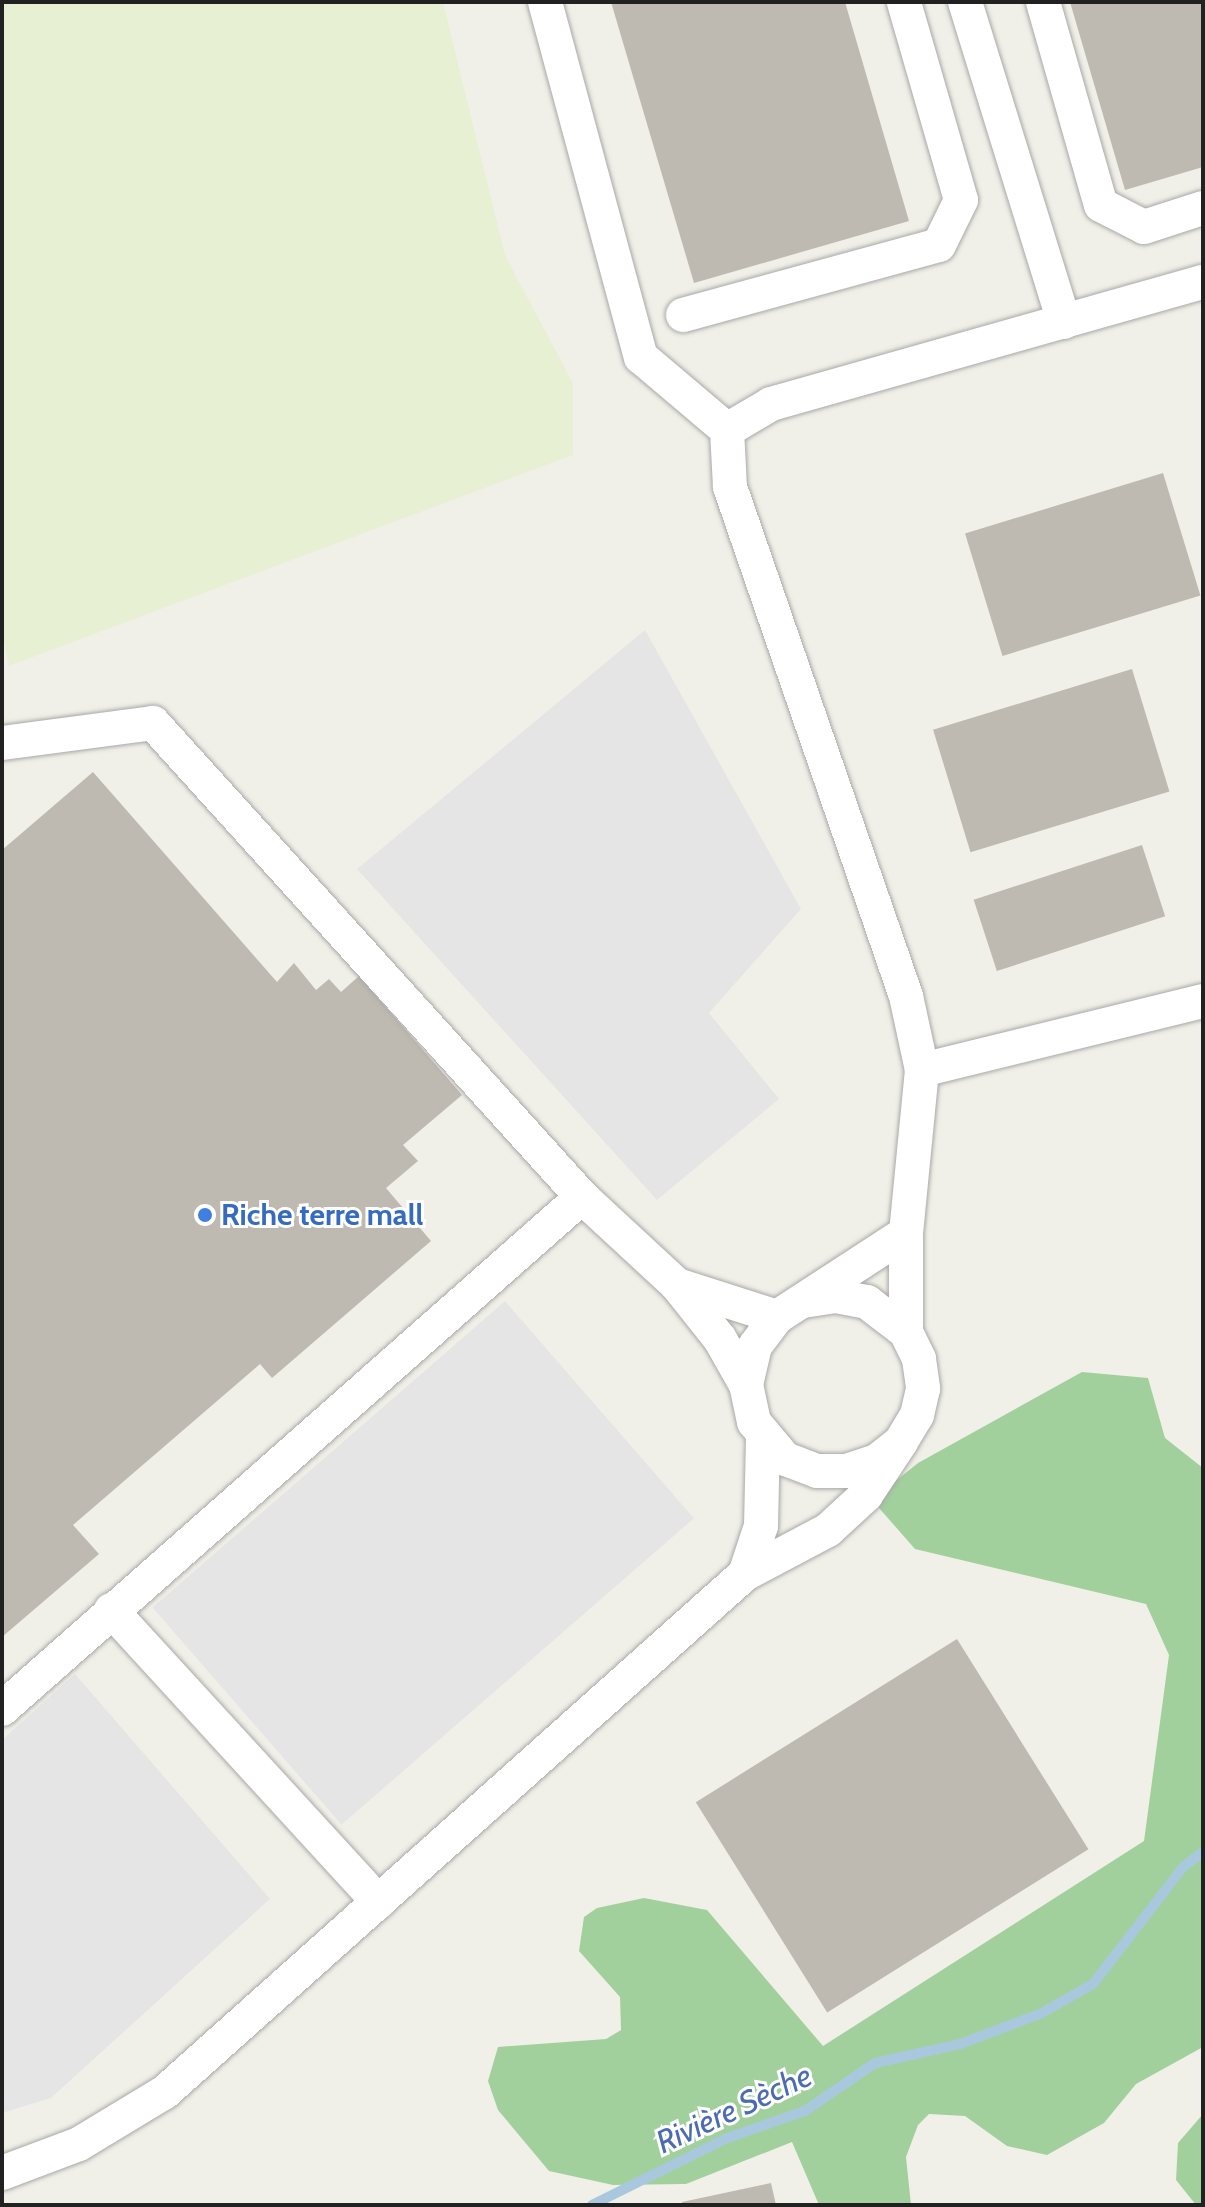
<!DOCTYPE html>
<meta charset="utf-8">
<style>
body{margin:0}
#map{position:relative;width:1205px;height:2207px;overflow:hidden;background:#f1f0e8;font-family:Cabin,sans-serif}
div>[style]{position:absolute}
.farmland>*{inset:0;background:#e8f0d4}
.forest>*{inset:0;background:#a2d09d}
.parking>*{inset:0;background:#e5e5e5;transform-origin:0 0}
.stream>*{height:10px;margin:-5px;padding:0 5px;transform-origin:5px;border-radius:5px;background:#a9c8de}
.building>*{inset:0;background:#beb9b1;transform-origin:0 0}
.roads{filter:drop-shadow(0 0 2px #a8a8a8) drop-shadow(0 0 2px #a8a8a8)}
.minor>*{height:34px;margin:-17px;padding:0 17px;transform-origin:17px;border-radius:17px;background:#fff}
.dots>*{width:22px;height:22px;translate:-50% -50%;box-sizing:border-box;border:4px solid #fff;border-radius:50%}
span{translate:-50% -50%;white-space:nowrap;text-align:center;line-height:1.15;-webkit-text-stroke:6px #fff;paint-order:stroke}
.shop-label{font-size:30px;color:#366cbe;font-weight:700}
.left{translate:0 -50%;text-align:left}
.water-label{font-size:32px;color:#4c6cb2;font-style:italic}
.frame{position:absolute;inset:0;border:4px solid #212121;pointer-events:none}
</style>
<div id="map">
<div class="farmland">
<div style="clip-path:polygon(2px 2px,443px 2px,505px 255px,573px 383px,573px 455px,9px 666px,2px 632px)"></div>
</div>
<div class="forest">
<div style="clip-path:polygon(1082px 1372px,1148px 1378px,1165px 1438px,1203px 1468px,1203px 2047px,1136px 2084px,1104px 2123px,1047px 2155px,1007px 2146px,965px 2116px,929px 2114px,918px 2125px,906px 2157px,911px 2205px,819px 2205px,792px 2142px,686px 2184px,613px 2185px,549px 2171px,498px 2110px,488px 2081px,498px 2047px,606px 2039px,621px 2030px,620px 1997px,579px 1951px,584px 1917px,597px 1908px,644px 1898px,707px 1910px,823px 2046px,1144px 1841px,1169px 1655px,1146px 1604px,915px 1549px,872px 1500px,918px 1463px)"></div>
<div style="clip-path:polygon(1203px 2114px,1203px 2205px,1196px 2205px,1176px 2180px,1178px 2143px)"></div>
</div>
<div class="parking">
<div style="clip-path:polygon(645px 630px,801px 909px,709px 1013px,779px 1099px,657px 1200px,357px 869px)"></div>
<div style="left:505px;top:1301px;width:288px;height:467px;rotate:49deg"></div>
<div style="clip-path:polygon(75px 1674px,270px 1899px,51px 2098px,2px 2113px,2px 1740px)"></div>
</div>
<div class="stream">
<div style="left:592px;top:2205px;width:151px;rotate:-26.4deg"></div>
<div style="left:727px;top:2138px;width:83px;rotate:-19.1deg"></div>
<div style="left:805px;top:2111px;width:85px;rotate:-34.4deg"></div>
<div style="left:875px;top:2063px;width:87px;rotate:-12.6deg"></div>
<div style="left:960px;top:2044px;width:85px;rotate:-20.6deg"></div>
<div style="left:1040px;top:2014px;width:61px;rotate:-29.5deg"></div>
<div style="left:1093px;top:1984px;width:148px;rotate:-52.4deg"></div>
<div style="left:1183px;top:1867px;width:25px;rotate:-37deg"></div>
</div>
<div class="building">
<div style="clip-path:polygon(611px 2px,845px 2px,909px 221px,694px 283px)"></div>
<div style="clip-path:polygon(1070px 2px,1203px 2px,1203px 167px,1125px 190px)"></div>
<div style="left:1163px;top:473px;width:128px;height:207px;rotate:73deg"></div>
<div style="left:1132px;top:669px;width:128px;height:208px;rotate:73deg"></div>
<div style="clip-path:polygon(93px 772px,277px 982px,294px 963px,316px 990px,329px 979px,341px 992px,359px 976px,462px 1095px,403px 1145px,418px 1161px,386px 1188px,431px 1241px,272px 1378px,260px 1364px,73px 1525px,99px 1554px,2px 1637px,2px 850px)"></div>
<div style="left:1142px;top:845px;width:75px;height:177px;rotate:72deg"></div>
<div style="left:957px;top:1639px;width:248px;height:308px;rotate:58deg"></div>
<div style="clip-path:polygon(771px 2183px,776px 2205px,683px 2205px,682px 2202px)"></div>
</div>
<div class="roads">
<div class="minor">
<div style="left:545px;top:2px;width:368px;rotate:74.9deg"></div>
<div style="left:641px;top:357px;width:113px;rotate:40.3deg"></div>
<div style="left:727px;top:430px;width:57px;rotate:87deg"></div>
<div style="left:730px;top:487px;width:539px;rotate:70.93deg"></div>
<div style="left:906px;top:996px;width:76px;rotate:77.8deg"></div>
<div style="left:922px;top:1070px;width:164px;rotate:95.6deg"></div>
<div style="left:906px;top:1233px;width:99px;rotate:90deg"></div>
<div style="left:965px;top:2px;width:335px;rotate:72.8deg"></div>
<div style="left:1043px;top:2px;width:211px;rotate:74.1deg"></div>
<div style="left:1101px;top:205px;width:48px;rotate:27.1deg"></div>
<div style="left:1144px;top:227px;width:62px;rotate:-17.9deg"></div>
<div style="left:683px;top:315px;width:265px;rotate:-15.3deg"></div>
<div style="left:939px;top:245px;width:50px;rotate:-63.9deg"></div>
<div style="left:961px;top:200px;width:206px;rotate:-106.1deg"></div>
<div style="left:727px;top:430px;width:51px;rotate:-30.6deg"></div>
<div style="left:771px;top:404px;width:449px;rotate:-15.8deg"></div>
<div style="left:2px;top:743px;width:152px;rotate:-7.5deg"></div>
<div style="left:153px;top:723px;width:639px;rotate:47.85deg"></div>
<div style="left:922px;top:1070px;width:289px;rotate:-13.8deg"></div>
<div style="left:677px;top:1285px;width:105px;rotate:17.7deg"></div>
<div style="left:803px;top:1301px;width:33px;rotate:-9deg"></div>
<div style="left:836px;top:1296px;width:32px;rotate:11deg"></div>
<div style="left:867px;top:1302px;width:49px;rotate:37.6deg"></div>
<div style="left:906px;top:1332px;width:30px;rotate:64deg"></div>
<div style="left:919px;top:1359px;width:30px;rotate:82deg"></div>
<div style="left:923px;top:1389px;width:27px;rotate:103deg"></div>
<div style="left:917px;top:1415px;width:31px;rotate:121deg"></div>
<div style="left:901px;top:1442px;width:31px;rotate:142deg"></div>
<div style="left:877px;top:1461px;width:32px;rotate:162deg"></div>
<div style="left:847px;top:1471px;width:30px;rotate:180deg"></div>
<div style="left:817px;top:1471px;width:34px;rotate:-159deg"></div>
<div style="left:785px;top:1459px;width:48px;rotate:-130deg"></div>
<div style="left:754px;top:1422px;width:38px;rotate:-102deg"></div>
<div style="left:746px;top:1385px;width:40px;rotate:-77deg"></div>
<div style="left:755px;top:1346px;width:36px;rotate:-53deg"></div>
<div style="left:777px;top:1317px;width:154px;rotate:-33.1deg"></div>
<div style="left:745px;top:1574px;width:51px;rotate:-71.6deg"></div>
<div style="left:761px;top:1526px;width:89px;rotate:-88.7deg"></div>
<div style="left:111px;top:1610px;width:396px;rotate:47.5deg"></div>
<div style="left:2px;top:1709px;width:774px;rotate:-41.44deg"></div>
<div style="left:582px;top:1197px;width:129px;rotate:42.8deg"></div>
<div style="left:677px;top:1285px;width:69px;rotate:51.5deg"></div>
<div style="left:720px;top:1339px;width:53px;rotate:60.5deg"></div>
<div style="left:2px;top:2173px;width:82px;rotate:-20.6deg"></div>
<div style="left:79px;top:2144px;width:100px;rotate:-31.2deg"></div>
<div style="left:165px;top:2092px;width:778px;rotate:-41.77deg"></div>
<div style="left:745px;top:1574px;width:94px;rotate:-27.9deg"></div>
<div style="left:828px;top:1530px;width:52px;rotate:-42.6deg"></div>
<div style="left:866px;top:1495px;width:64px;rotate:-56.6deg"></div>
</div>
</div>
<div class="dots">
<div style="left:205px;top:1215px;background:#3f7fe0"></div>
</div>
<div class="shop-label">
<span class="left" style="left:221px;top:1215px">Riche terre mall</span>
</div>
<div class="water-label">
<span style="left:734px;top:2109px;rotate:-25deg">Rivière Sèche</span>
</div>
<div class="frame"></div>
</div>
